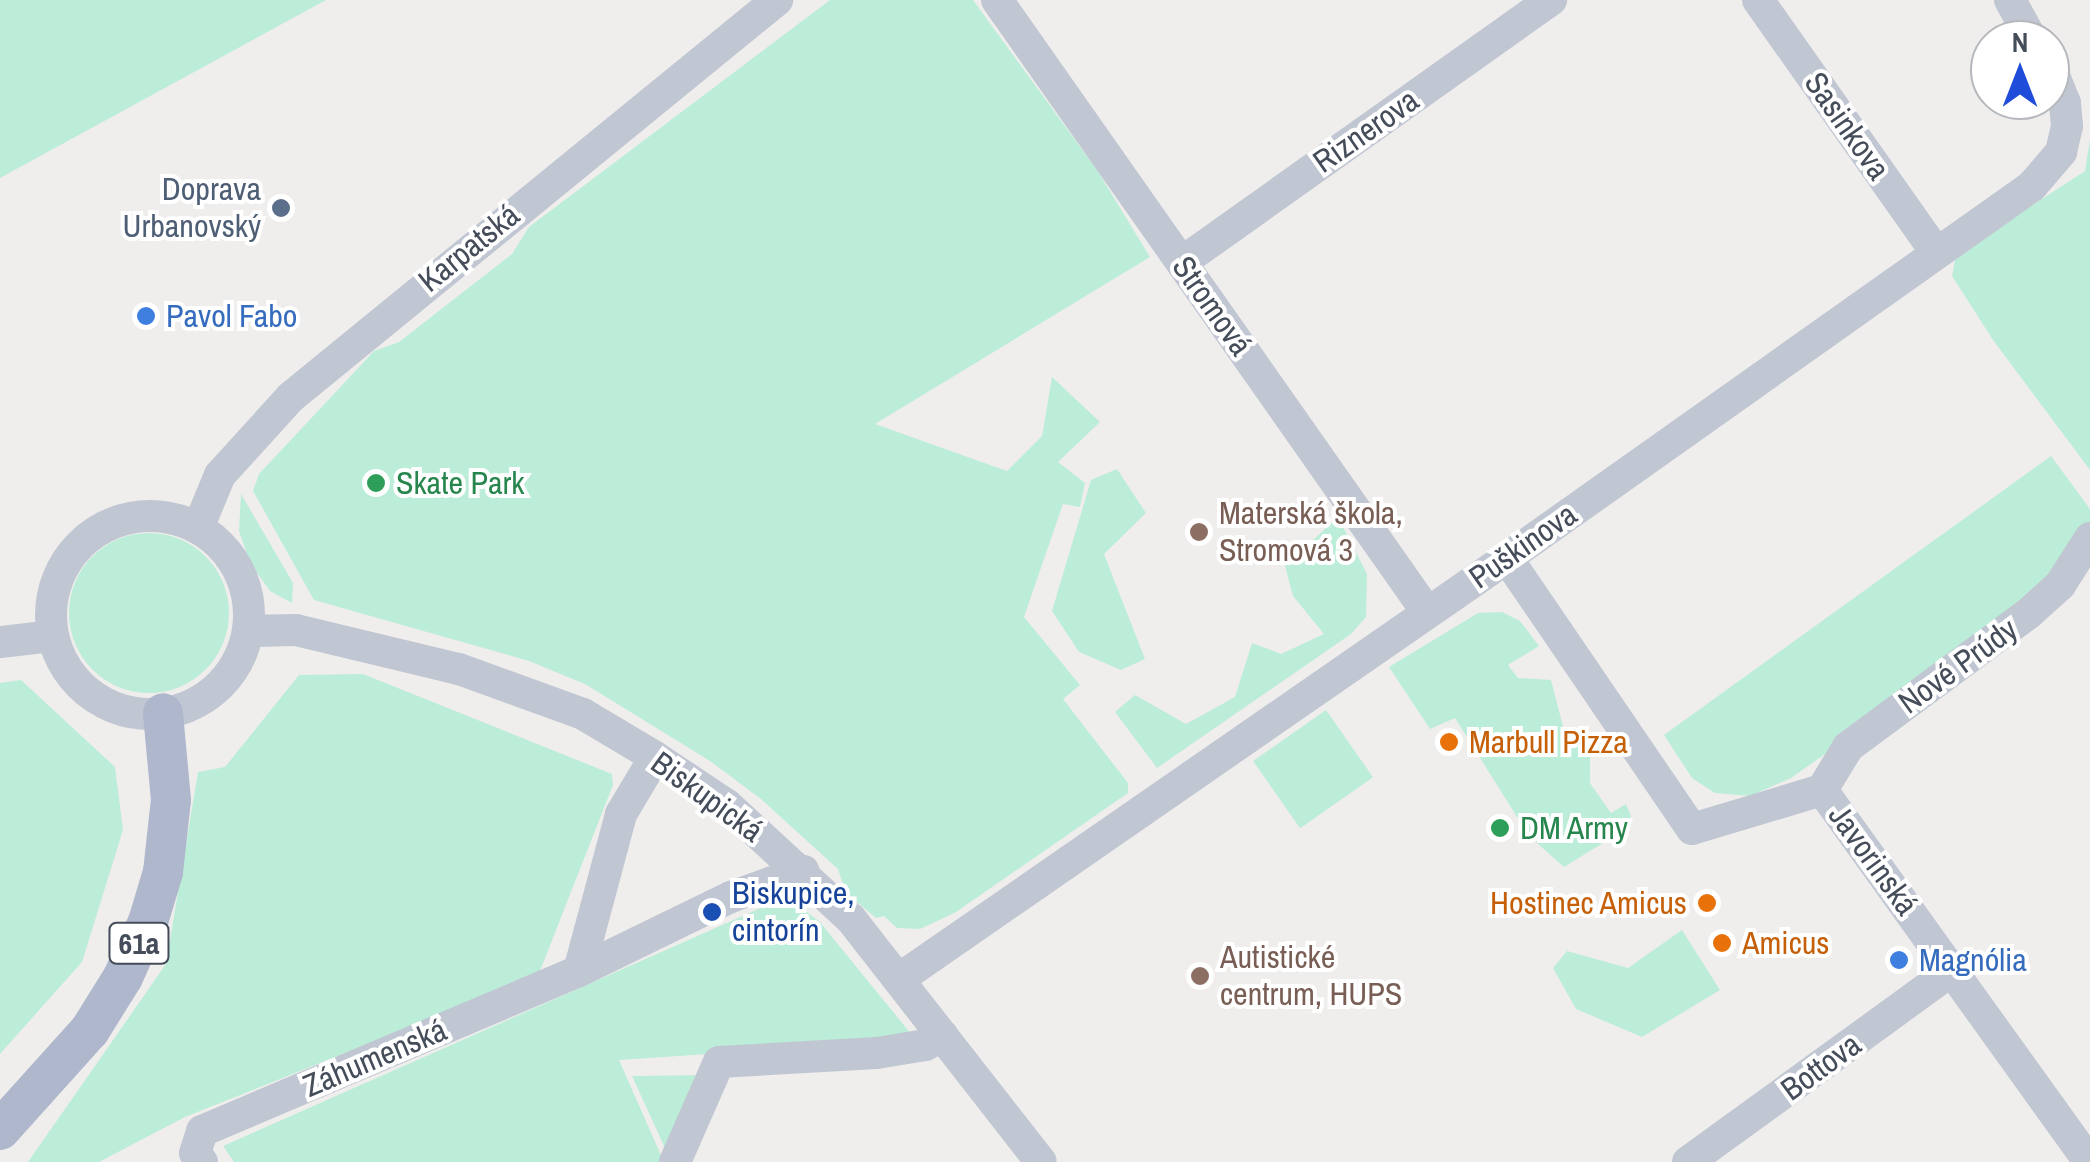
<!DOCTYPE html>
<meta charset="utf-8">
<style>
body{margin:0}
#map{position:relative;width:2090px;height:1162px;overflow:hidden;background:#f0eeed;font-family:"Archivo Narrow",sans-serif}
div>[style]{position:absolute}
.green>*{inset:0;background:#bcedd8;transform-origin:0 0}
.round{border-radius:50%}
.minor>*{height:32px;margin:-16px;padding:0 16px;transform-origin:16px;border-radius:16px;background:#c1c7d2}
.minor>.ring{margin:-16px;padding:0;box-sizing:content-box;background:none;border:32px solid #c1c7d2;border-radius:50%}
.major>*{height:40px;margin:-20px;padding:0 20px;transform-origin:20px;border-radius:20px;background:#aeb7cc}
.dots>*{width:28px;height:28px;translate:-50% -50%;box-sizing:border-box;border:5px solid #fff;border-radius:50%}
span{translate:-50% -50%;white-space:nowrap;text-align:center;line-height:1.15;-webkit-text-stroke:8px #fff;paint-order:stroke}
.shield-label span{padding:2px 8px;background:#fff;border:2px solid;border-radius:8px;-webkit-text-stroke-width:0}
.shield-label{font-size:30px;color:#464d5a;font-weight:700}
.street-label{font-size:32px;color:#464d5a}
.service-label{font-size:32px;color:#4e5e75}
.right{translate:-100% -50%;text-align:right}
.shop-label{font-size:32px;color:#366cbe}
.left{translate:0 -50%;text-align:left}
.leisure-label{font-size:32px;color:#27864d}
.education-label{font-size:32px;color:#785e54}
.food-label{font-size:32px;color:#c56008}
.transit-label{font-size:32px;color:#164399}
.north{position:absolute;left:1970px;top:20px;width:100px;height:100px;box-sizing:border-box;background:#fff;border:2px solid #b5b8bd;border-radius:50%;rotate:0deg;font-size:28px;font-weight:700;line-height:40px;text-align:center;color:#464d5a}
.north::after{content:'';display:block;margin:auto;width:35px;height:45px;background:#1f4dd9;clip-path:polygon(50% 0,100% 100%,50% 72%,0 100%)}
</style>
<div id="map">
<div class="green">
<div style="clip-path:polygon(0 0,326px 0,0 178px)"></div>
<div style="clip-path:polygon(830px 0,973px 0,1097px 170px,1150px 257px,875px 424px,1007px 471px,1042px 436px,1052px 377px,1100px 422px,1058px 462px,1085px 483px,1080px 507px,1063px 504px,1024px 617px,1080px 685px,1063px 699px,1128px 783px,1128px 793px,956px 912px,920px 929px,897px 928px,884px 916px,876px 918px,846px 893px,838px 869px,761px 799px,710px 761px,585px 684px,529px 661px,314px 600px,253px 491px,259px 474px,374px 351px,399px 342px,512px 254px,529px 227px)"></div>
<div style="clip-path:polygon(2090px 139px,2090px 470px,1993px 340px,1952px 276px,1956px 255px,2085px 171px)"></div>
<div style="clip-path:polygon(2051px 456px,2090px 509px,2090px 531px,2050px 595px,1791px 778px,1750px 796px,1715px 793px,1692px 778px,1664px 735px)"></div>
<div style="clip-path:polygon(1117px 469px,1146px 513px,1104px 554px,1145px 659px,1121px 670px,1079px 652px,1052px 611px,1091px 480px)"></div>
<div style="clip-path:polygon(241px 494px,293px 583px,292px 603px,270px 591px,250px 563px,239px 531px)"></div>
<div style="clip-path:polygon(1338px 517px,1367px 574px,1366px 617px,1351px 634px,1157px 768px,1115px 712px,1135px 695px,1186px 724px,1235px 697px,1252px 643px,1281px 654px,1324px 634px,1293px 596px,1285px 566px)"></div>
<div class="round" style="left:69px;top:533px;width:160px;height:160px"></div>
<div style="clip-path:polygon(1502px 612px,1520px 621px,1539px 646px,1508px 665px,1518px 678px,1551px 680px,1566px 738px,1590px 745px,1590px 783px,1611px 813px,1626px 804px,1631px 816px,1629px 827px,1564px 867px,1529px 836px,1455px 718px,1430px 729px,1389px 667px,1478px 613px)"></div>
<div style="clip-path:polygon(363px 674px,612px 774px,613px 785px,538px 976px,185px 1117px,99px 1162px,28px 1162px,166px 964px,198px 772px,225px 767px,299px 675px)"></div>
<div style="clip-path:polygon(21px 680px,115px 767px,123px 830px,82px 962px,0 1054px,0 683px)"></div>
<div style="left:1326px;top:710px;width:82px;height:89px;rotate:55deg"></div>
<div style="clip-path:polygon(797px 905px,819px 921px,916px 1040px,619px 1060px,664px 1162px,234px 1162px,223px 1146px,765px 906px)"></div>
<div style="clip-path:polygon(1682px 930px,1720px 990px,1642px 1037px,1576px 1009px,1553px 968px,1567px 951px,1628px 968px)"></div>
<div style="clip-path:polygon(703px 1075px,670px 1159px,632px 1076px)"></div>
</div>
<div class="minor">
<div style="left:997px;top:0;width:748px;rotate:54.91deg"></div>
<div style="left:1758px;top:0;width:309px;rotate:54.8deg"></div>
<div style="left:2010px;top:0;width:46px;rotate:61.2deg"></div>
<div style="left:1182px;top:262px;width:453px;rotate:-35.4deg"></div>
<div class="ring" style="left:51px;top:516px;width:166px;height:166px"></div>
<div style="left:198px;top:528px;width:57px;rotate:-67.5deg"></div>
<div style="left:220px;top:475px;width:105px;rotate:-47.7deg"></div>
<div style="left:291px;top:397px;width:628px;rotate:-39.24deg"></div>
<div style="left:1507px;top:558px;width:328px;rotate:55.7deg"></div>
<div style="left:1692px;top:829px;width:136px;rotate:-16.7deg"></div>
<div style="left:1822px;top:790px;width:458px;rotate:54.3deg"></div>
<div style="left:248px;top:631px;width:48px;rotate:-1.2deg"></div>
<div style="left:296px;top:630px;width:168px;rotate:13.5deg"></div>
<div style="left:459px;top:669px;width:132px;rotate:19.9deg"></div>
<div style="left:583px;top:714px;width:84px;rotate:30.8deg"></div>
<div style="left:655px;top:757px;width:87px;rotate:33.7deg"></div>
<div style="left:727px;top:805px;width:168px;rotate:42.6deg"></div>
<div style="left:851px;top:919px;width:308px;rotate:52deg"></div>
<div style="left:0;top:642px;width:53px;rotate:-6.5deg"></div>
<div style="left:1822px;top:790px;width:50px;rotate:-58.8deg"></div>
<div style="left:1848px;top:747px;width:225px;rotate:-36.5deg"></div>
<div style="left:2029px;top:613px;width:42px;rotate:-42.1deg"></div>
<div style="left:2060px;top:585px;width:56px;rotate:-57.4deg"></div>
<div style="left:579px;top:971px;width:163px;rotate:-75deg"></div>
<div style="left:621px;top:814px;width:66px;rotate:-59.2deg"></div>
<div style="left:899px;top:979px;width:740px;rotate:-34.7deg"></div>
<div style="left:1507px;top:558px;width:643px;rotate:-35.32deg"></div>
<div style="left:2032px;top:186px;width:45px;rotate:-49.5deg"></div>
<div style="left:2061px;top:152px;width:27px;rotate:-77deg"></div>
<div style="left:2067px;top:126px;width:23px;rotate:-95deg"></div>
<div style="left:2065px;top:103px;width:40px;rotate:-112deg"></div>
<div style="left:202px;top:1162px;width:11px;rotate:-128deg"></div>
<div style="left:195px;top:1153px;width:23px;rotate:-72deg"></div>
<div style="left:202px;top:1131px;width:410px;rotate:-23deg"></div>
<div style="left:579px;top:971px;width:169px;rotate:-26deg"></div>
<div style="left:731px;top:897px;width:77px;rotate:-19.9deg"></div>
<div style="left:675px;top:1162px;width:109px;rotate:-66.3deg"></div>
<div style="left:719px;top:1062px;width:158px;rotate:-3.3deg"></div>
<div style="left:877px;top:1053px;width:49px;rotate:-9.5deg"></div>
<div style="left:925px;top:1045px;width:20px;rotate:-27deg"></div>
<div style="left:1688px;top:1162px;width:326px;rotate:-36deg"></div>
</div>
<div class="major">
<div style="left:0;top:1130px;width:135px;rotate:-48deg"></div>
<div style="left:90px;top:1030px;width:62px;rotate:-58.1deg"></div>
<div style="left:123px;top:977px;width:60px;rotate:-65.6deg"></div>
<div style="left:148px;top:922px;width:52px;rotate:-73.3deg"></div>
<div style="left:163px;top:872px;width:72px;rotate:-83.7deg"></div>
<div style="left:171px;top:800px;width:87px;rotate:-95.3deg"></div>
</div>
<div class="dots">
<div style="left:281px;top:208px;background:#5c6f8a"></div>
<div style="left:146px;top:316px;background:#3f7fe0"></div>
<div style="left:376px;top:483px;background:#2e9e5b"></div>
<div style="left:1199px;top:532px;background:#8d6e63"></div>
<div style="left:1449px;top:742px;background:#e8710a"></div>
<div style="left:1500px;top:828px;background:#2e9e5b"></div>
<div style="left:1707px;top:903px;background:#e8710a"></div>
<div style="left:712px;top:912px;background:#1a4fb4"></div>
<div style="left:1722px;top:943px;background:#e8710a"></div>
<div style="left:1899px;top:960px;background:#3f7fe0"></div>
<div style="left:1200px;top:976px;background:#8d6e63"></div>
</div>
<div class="shield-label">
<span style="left:139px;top:943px">61a</span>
</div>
<div class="street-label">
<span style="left:1847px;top:126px;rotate:55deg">Sasinkova</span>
<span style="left:1366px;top:131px;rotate:-35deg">Riznerova</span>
<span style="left:469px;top:248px;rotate:-39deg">Karpatská</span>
<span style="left:1212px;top:306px;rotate:55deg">Stromová</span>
<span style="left:1523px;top:546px;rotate:-35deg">Puškinova</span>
<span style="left:1958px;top:666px;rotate:-36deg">Nové Prúdy</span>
<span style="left:707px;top:797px;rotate:36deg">Biskupická</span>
<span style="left:1873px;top:860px;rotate:54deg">Javorinská</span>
<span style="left:375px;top:1058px;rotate:-23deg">Záhumenská</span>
<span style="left:1821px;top:1067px;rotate:-36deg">Bottova</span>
</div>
<div class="service-label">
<span class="right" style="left:261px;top:208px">Doprava<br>Urbanovský</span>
</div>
<div class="shop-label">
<span class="left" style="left:166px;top:316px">Pavol Fabo</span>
<span class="left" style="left:1919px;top:960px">Magnólia</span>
</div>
<div class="leisure-label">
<span class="left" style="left:396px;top:483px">Skate Park</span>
<span class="left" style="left:1520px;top:828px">DM Army</span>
</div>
<div class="education-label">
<span class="left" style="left:1219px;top:532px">Materská škola,<br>Stromová 3</span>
<span class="left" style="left:1220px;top:976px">Autistické<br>centrum, HUPS</span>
</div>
<div class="food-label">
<span class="left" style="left:1469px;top:742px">Marbull Pizza</span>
<span class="right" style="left:1687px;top:903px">Hostinec Amicus</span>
<span class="left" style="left:1742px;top:943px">Amicus</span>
</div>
<div class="transit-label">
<span class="left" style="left:732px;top:912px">Biskupice,<br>cintorín</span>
</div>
<div class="north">N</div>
</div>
